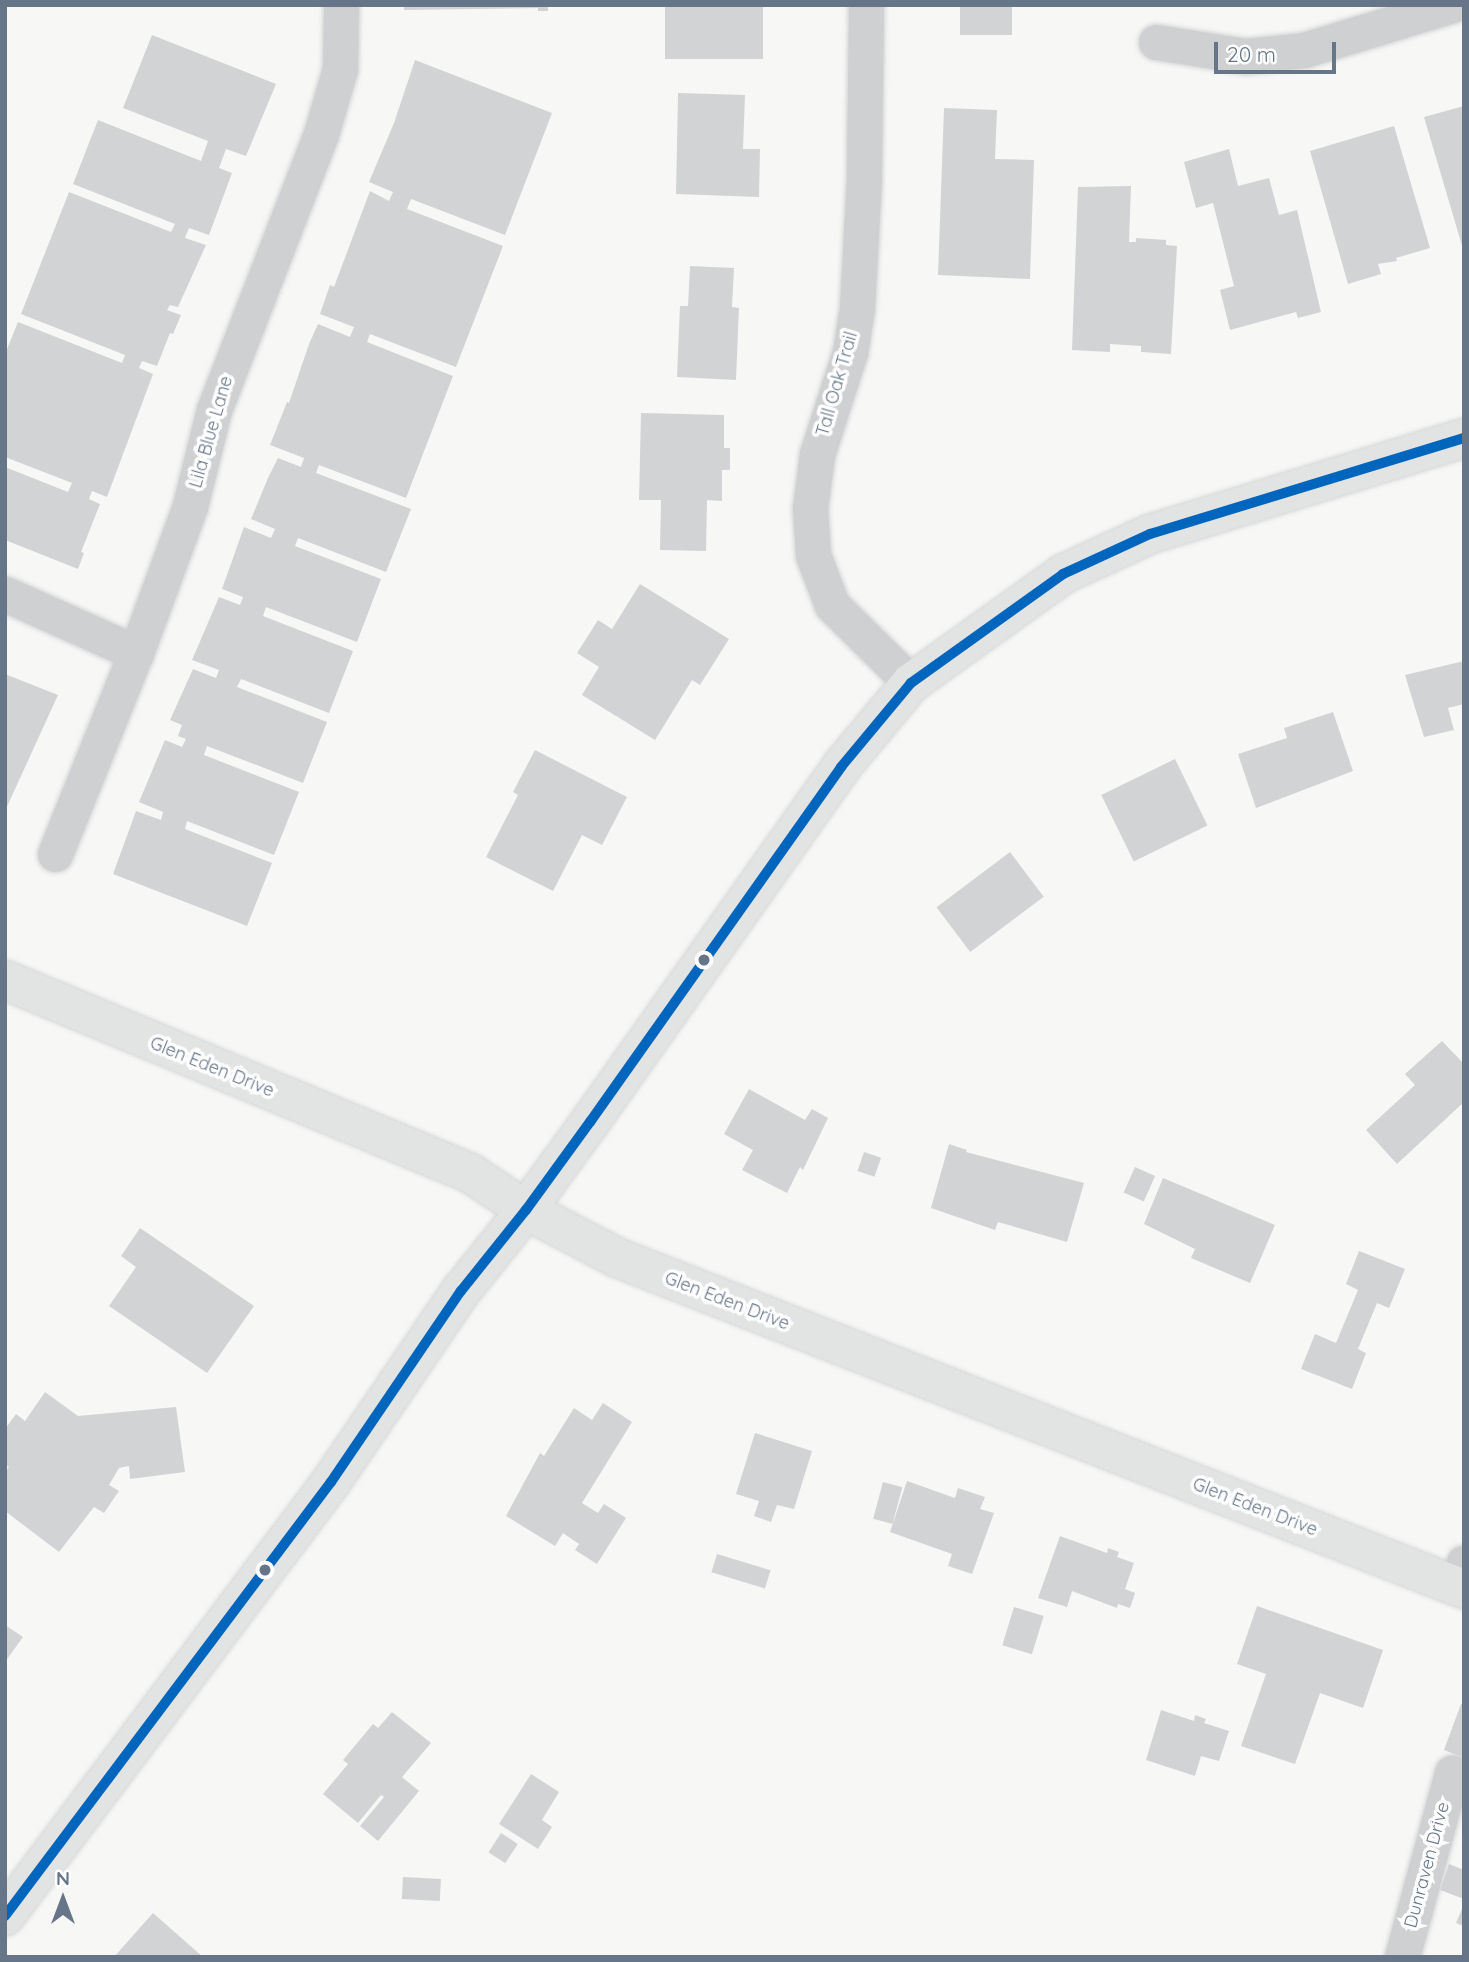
<!DOCTYPE html>
<style>
body{margin:0}
#map{position:relative;width:1469px;height:1962px;overflow:hidden;background:#f7f7f6;font-family:Quicksand,sans-serif}
div>[style]{position:absolute}
.building>*{inset:0;background:#d2d3d4;transform-origin:0 0}
.roads{filter:drop-shadow(0 0 2px #d4d5d6) drop-shadow(0 0 2px #d4d5d6)}
.street>*{height:35px;margin:-17.5px;padding:0 17.5px;transform-origin:17.5px;border-radius:17.5px;background:#cfd0d1}
.secondary>*{height:38px;margin:-19px;padding:0 19px;transform-origin:19px;border-radius:19px;background:#e2e3e3}
.bus-1>*{height:10px;margin:-5px;padding:0 5px;transform-origin:5px;border-radius:5px;background:#0065bd}
.dots>*{width:19px;height:19px;translate:-50% -50%;box-sizing:border-box;border:4px solid #fff;border-radius:50%}
span{translate:-50% -50%;white-space:nowrap;text-align:center;line-height:1.15;-webkit-text-stroke:7px #fff;paint-order:stroke}
.street-label{font-size:18px;color:#667688}
.frame{position:absolute;inset:0;border:7px solid #667688;pointer-events:none}
.north{position:absolute;left:28px;top:1864px;width:70px;height:70px;-webkit-text-stroke:5px #fff;paint-order:stroke;rotate:0deg;font-size:19px;font-weight:700;line-height:28px;text-align:center;color:#667688}
.north::after{content:'';display:block;margin:auto;width:24px;height:32px;background:#667688;clip-path:polygon(50% 0,100% 100%,50% 72%,0 100%)}
.scale{position:absolute;left:1214px;top:42px;width:122px;height:32px;box-sizing:border-box;border:4px solid #667688;border-top:0;padding-left:9px;font-size:21px;line-height:24px;white-space:nowrap;color:#667688;-webkit-text-stroke:5px #fff;paint-order:stroke}
</style>
<div id="map">
<div class="building">
<div style="clip-path:polygon(404px 5px,548px 5px,548px 11px,538px 11px,538px 8px,404px 10px)"></div>
<div style="left:665px;top:5px;width:98px;height:54px"></div>
<div style="left:960px;top:5px;width:52px;height:30px"></div>
<div style="clip-path:polygon(152px 35px,276px 84px,246px 156px,226px 149px,219px 168px,232px 173px,209px 235px,189px 228px,185px 238px,206px 245px,178px 307px,170px 305px,167px 310px,181px 315px,173px 334px,170px 333px,157px 366px,142px 361px,139px 368px,153px 374px,107px 497px,92px 491px,89px 499px,100px 504px,81px 552px,84px 553px,78px 569px,5px 540px,5px 467px,68px 492px,72px 483px,5px 457px,5px 354px,18px 322px,122px 363px,125px 355px,21px 314px,69px 192px,171px 232px,175px 224px,73px 184px,98px 120px,201px 161px,208px 141px,123px 108px)"></div>
<div style="clip-path:polygon(415px 60px,552px 113px,505px 235px,411px 199px,407px 209px,503px 246px,456px 367px,370px 334px,367px 342px,453px 376px,406px 498px,319px 465px,316px 473px,411px 509px,386px 572px,298px 538px,295px 546px,381px 579px,357px 642px,266px 607px,263px 616px,353px 651px,329px 713px,241px 679px,237px 687px,327px 722px,303px 783px,207px 746px,204px 755px,299px 792px,274px 855px,187px 821px,185px 829px,272px 863px,247px 926px,113px 874px,136px 811px,161px 820px,163px 812px,139px 802px,165px 740px,182px 747px,186px 739px,178px 736px,182px 725px,170px 720px,193px 669px,216px 678px,219px 670px,192px 660px,219px 597px,240px 605px,243px 597px,222px 589px,244px 527px,271px 538px,275px 529px,251px 519px,268px 478px,278px 458px,301px 467px,304px 458px,270px 445px,287px 402px,289px 403px,309px 344px,318px 324px,350px 337px,354px 327px,320px 314px,330px 285px,334px 287px,370px 191px,389px 201px,393px 192px,369px 182px,394px 123px)"></div>
<div style="clip-path:polygon(678px 93px,745px 95px,743px 149px,760px 149px,759px 197px,676px 194px)"></div>
<div style="clip-path:polygon(1464px 106px,1464px 249px,1463px 249px,1424px 117px)"></div>
<div style="clip-path:polygon(944px 108px,997px 110px,995px 159px,1034px 160px,1030px 279px,938px 275px)"></div>
<div style="clip-path:polygon(1394px 126px,1430px 248px,1396px 258px,1397px 261px,1378px 264px,1381px 274px,1348px 284px,1310px 151px)"></div>
<div style="clip-path:polygon(1229px 149px,1238px 186px,1269px 178px,1279px 215px,1297px 210px,1321px 312px,1298px 318px,1296px 312px,1230px 330px,1220px 290px,1234px 286px,1213px 203px,1196px 208px,1184px 162px)"></div>
<div style="clip-path:polygon(1131px 186px,1129px 242px,1136px 242px,1136px 238px,1166px 240px,1166px 245px,1177px 246px,1171px 354px,1141px 352px,1141px 346px,1110px 344px,1110px 352px,1072px 350px,1078px 187px)"></div>
<div style="clip-path:polygon(690px 266px,734px 268px,732px 307px,739px 308px,736px 380px,677px 377px,680px 306px,688px 306px)"></div>
<div style="clip-path:polygon(641px 413px,724px 415px,724px 448px,730px 448px,730px 470px,722px 470px,722px 501px,707px 500px,706px 551px,660px 550px,661px 500px,639px 500px)"></div>
<div style="clip-path:polygon(640px 584px,729px 639px,700px 685px,692px 680px,655px 740px,582px 695px,599px 667px,577px 653px,598px 620px,612px 629px)"></div>
<div style="clip-path:polygon(1464px 661px,1464px 704px,1448px 708px,1454px 730px,1424px 737px,1405px 675px)"></div>
<div style="clip-path:polygon(5px 674px,58px 695px,5px 811px)"></div>
<div style="clip-path:polygon(1333px 712px,1353px 771px,1256px 808px,1238px 754px,1287px 738px,1284px 728px)"></div>
<div style="clip-path:polygon(535px 750px,627px 797px,602px 845px,582px 835px,553px 891px,486px 857px,518px 795px,513px 792px)"></div>
<div style="left:1175px;top:759px;width:74px;height:82px;rotate:64deg"></div>
<div style="left:1010px;top:852px;width:56px;height:92px;rotate:53deg"></div>
<div style="clip-path:polygon(1442px 1041px,1464px 1064px,1464px 1102px,1397px 1164px,1366px 1130px,1415px 1085px,1405px 1074px)"></div>
<div style="clip-path:polygon(749px 1089px,805px 1120px,812px 1109px,828px 1118px,803px 1170px,800px 1167px,787px 1193px,742px 1170px,753px 1150px,724px 1134px)"></div>
<div style="clip-path:polygon(949px 1144px,967px 1150px,966px 1152px,1084px 1183px,1067px 1242px,998px 1222px,995px 1230px,931px 1208px)"></div>
<div style="left:864px;top:1152px;width:18px;height:20px;rotate:19deg"></div>
<div style="left:1135px;top:1167px;width:22px;height:28px;rotate:24deg"></div>
<div style="clip-path:polygon(1163px 1178px,1275px 1225px,1250px 1283px,1191px 1258px,1195px 1249px,1144px 1224px)"></div>
<div style="clip-path:polygon(140px 1228px,254px 1306px,207px 1373px,109px 1306px,136px 1267px,121px 1256px)"></div>
<div style="clip-path:polygon(1359px 1251px,1405px 1269px,1389px 1308px,1377px 1303px,1358px 1349px,1366px 1353px,1352px 1389px,1301px 1369px,1315px 1334px,1336px 1343px,1358px 1290px,1346px 1284px)"></div>
<div style="clip-path:polygon(45px 1392px,78px 1416px,176px 1407px,185px 1472px,130px 1479px,129px 1466px,119px 1468px,109px 1485px,119px 1491px,104px 1513px,94px 1507px,59px 1552px,5px 1511px,5px 1472px,9px 1467px,5px 1464px,5px 1429px,16px 1414px,25px 1421px)"></div>
<div style="clip-path:polygon(603px 1403px,632px 1422px,582px 1503px,598px 1513px,604px 1504px,626px 1518px,597px 1564px,575px 1550px,579px 1544px,563px 1533px,555px 1546px,506px 1516px,540px 1453px,544px 1456px,574px 1408px,592px 1420px)"></div>
<div style="clip-path:polygon(755px 1433px,812px 1451px,794px 1509px,777px 1505px,771px 1522px,754px 1516px,759px 1501px,736px 1494px)"></div>
<div style="clip-path:polygon(907px 1481px,955px 1498px,958px 1488px,985px 1497px,980px 1509px,994px 1513px,972px 1574px,948px 1566px,952px 1554px,890px 1532px)"></div>
<div style="left:883px;top:1482px;width:20px;height:38px;rotate:15deg"></div>
<div style="clip-path:polygon(1060px 1536px,1107px 1553px,1108px 1548px,1119px 1552px,1117px 1557px,1134px 1563px,1125px 1589px,1135px 1593px,1130px 1608px,1118px 1604px,1117px 1608px,1072px 1591px,1067px 1607px,1038px 1598px)"></div>
<div style="left:717px;top:1554px;width:56px;height:19px;rotate:17deg"></div>
<div style="clip-path:polygon(1257px 1606px,1383px 1650px,1363px 1708px,1320px 1693px,1295px 1764px,1241px 1746px,1266px 1674px,1237px 1664px)"></div>
<div style="left:1014px;top:1607px;width:31px;height:40px;rotate:17deg"></div>
<div style="clip-path:polygon(5px 1625px,23px 1637px,5px 1662px)"></div>
<div style="clip-path:polygon(1461px 1704px,1464px 1705px,1464px 1758px,1444px 1750px)"></div>
<div style="clip-path:polygon(1161px 1710px,1194px 1721px,1195px 1715px,1206px 1719px,1204px 1723px,1229px 1731px,1219px 1761px,1201px 1756px,1195px 1776px,1146px 1760px)"></div>
<div style="clip-path:polygon(392px 1712px,431px 1743px,402px 1777px,419px 1791px,378px 1841px,360px 1826px,384px 1797px,381px 1795px,358px 1823px,323px 1794px,348px 1764px,343px 1760px,373px 1724px,378px 1728px)"></div>
<div style="clip-path:polygon(531px 1774px,559px 1792px,542px 1820px,552px 1827px,538px 1849px,499px 1824px)"></div>
<div style="left:501px;top:1833px;width:20px;height:23px;rotate:33deg"></div>
<div style="clip-path:polygon(1449px 1864px,1464px 1870px,1464px 1899px,1440px 1890px)"></div>
<div style="left:403px;top:1877px;width:38px;height:22px;rotate:3deg"></div>
<div style="clip-path:polygon(1464px 1904px,1464px 1926px,1456px 1923px)"></div>
<div style="clip-path:polygon(153px 1913px,203px 1957px,114px 1957px)"></div>
</div>
<div class="roads">
<div class="street">
<div style="left:866px;top:5px;width:173px;rotate:90.7deg"></div>
<div style="left:864px;top:178px;width:130px;rotate:93.1deg"></div>
<div style="left:857px;top:308px;width:45px;rotate:99deg"></div>
<div style="left:850px;top:352px;width:107px;rotate:107.9deg"></div>
<div style="left:817px;top:454px;width:55px;rotate:97.3deg"></div>
<div style="left:810px;top:509px;width:46px;rotate:86.3deg"></div>
<div style="left:813px;top:555px;width:53px;rotate:69.2deg"></div>
<div style="left:832px;top:605px;width:111px;rotate:44.6deg"></div>
<div style="left:1156px;top:42px;width:90px;rotate:8.9deg"></div>
<div style="left:1245px;top:56px;width:59px;rotate:-5.8deg"></div>
<div style="left:1304px;top:50px;width:155px;rotate:-16.9deg"></div>
<div style="left:5px;top:594px;width:144px;rotate:24.2deg"></div>
<div style="left:55px;top:854px;width:217px;rotate:-68.1deg"></div>
<div style="left:136px;top:653px;width:157px;rotate:-69.8deg"></div>
<div style="left:190px;top:506px;width:99px;rotate:-76deg"></div>
<div style="left:214px;top:410px;width:296px;rotate:-68.8deg"></div>
<div style="left:321px;top:134px;width:68px;rotate:-73.7deg"></div>
<div style="left:340px;top:69px;width:64px;rotate:-89.1deg"></div>
<div style="left:1455px;top:1586px;width:25px;rotate:-69deg"></div>
<div style="left:1402px;top:1957px;width:191px;rotate:-74.8deg"></div>
</div>
<div class="secondary">
<div style="left:5px;top:980px;width:503px;rotate:22.54deg"></div>
<div style="left:470px;top:1173px;width:67px;rotate:33.5deg"></div>
<div style="left:526px;top:1210px;width:104px;rotate:27.6deg"></div>
<div style="left:618px;top:1258px;width:908px;rotate:21.37deg"></div>
<div style="left:5px;top:1916px;width:543px;rotate:-53.09deg"></div>
<div style="left:331px;top:1482px;width:231px;rotate:-55.8deg"></div>
<div style="left:461px;top:1291px;width:104px;rotate:-51.3deg"></div>
<div style="left:526px;top:1210px;width:109px;rotate:-54deg"></div>
<div style="left:590px;top:1122px;width:435px;rotate:-54.7deg"></div>
<div style="left:841px;top:767px;width:109px;rotate:-50.2deg"></div>
<div style="left:911px;top:683px;width:187px;rotate:-35.6deg"></div>
<div style="left:1063px;top:574px;width:96px;rotate:-24.7deg"></div>
<div style="left:1150px;top:534px;width:328px;rotate:-17deg"></div>
</div>
</div>
<div class="bus-1">
<div style="left:5px;top:1916px;width:543px;rotate:-53.09deg"></div>
<div style="left:331px;top:1482px;width:231px;rotate:-55.8deg"></div>
<div style="left:461px;top:1291px;width:104px;rotate:-51.3deg"></div>
<div style="left:526px;top:1210px;width:109px;rotate:-54deg"></div>
<div style="left:590px;top:1122px;width:435px;rotate:-54.7deg"></div>
<div style="left:841px;top:767px;width:109px;rotate:-50.2deg"></div>
<div style="left:911px;top:683px;width:187px;rotate:-35.6deg"></div>
<div style="left:1063px;top:574px;width:96px;rotate:-24.7deg"></div>
<div style="left:1150px;top:534px;width:328px;rotate:-17deg"></div>
</div>
<div class="dots">
<div style="left:704px;top:960px;background:#667688"></div>
<div style="left:265px;top:1570px;background:#667688"></div>
</div>
<div class="street-label">
<span style="left:837px;top:384px;rotate:-74deg">Tall Oak Trail</span>
<span style="left:211px;top:432px;rotate:-74deg">Lila Blue Lane</span>
<span style="left:212px;top:1067px;rotate:22deg">Glen Eden Drive</span>
<span style="left:727px;top:1301px;rotate:21deg">Glen Eden Drive</span>
<span style="left:1255px;top:1507px;rotate:21deg">Glen Eden Drive</span>
<span style="left:1427px;top:1865px;rotate:-75deg">Dunraven Drive</span>
</div>
<div class="frame"></div>
<div class="north">N</div>
<div class="scale">20 m</div>
</div>
